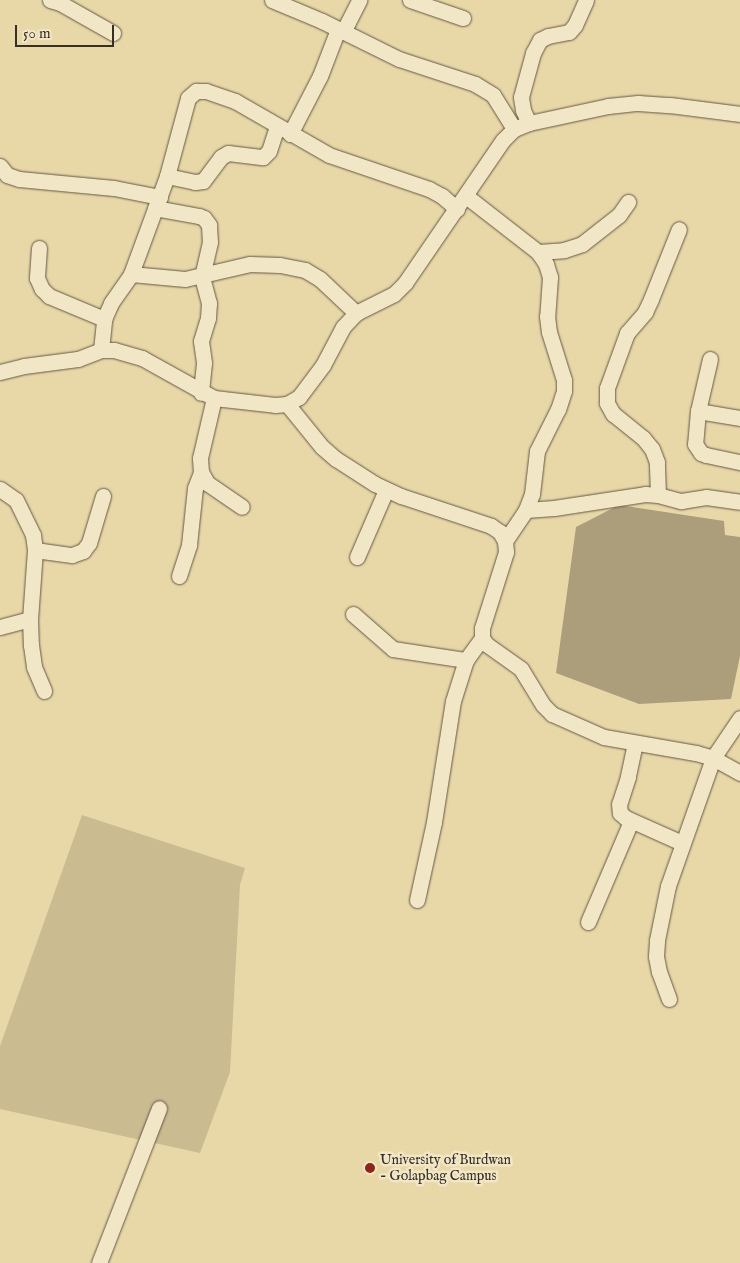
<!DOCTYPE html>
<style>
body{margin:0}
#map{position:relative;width:740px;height:1263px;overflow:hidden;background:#e9d8a7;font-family:"IM FELL English",serif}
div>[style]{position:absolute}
.green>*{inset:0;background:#cbbb91}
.water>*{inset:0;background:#ad9e7b}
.roads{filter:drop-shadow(0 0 1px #645846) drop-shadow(0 0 1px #645846)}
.minor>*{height:15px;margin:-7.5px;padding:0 7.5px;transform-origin:7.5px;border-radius:7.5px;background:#f1e6c6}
.dots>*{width:14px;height:14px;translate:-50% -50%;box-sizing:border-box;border:2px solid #f1e6c6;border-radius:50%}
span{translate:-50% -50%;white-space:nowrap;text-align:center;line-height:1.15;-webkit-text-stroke:5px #f1e6c6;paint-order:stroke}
.poi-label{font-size:14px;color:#382e26}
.left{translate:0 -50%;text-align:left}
.scale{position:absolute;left:15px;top:25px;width:99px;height:22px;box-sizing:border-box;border:2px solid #382e26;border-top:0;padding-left:6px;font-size:15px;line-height:18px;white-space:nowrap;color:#382e26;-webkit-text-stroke:4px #f1e6c6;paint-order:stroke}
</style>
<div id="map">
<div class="green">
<div style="clip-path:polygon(82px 815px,245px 868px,240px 885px,230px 1072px,200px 1153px,0 1109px,0 1046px)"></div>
</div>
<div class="water">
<div style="clip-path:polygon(619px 505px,724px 521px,725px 535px,740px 537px,740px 656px,731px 699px,639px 704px,556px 673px,576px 527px)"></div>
</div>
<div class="roads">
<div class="minor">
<div style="left:50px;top:0;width:10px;rotate:17deg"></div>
<div style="left:60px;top:3px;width:61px;rotate:29.5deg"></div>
<div style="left:272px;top:0;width:54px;rotate:22.8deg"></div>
<div style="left:322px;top:21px;width:86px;rotate:26.3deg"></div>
<div style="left:399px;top:59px;width:80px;rotate:18.2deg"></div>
<div style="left:475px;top:84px;width:21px;rotate:31deg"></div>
<div style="left:493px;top:95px;width:40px;rotate:58deg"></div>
<div style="left:410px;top:0;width:56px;rotate:18.8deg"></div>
<div style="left:343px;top:32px;width:36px;rotate:-63deg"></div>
<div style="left:529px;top:123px;width:14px;rotate:-115deg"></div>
<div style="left:523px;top:110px;width:13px;rotate:-99deg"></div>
<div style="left:521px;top:97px;width:46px;rotate:-74.7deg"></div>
<div style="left:533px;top:53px;width:15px;rotate:-62deg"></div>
<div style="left:540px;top:40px;width:9px;rotate:-27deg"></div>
<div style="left:548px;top:36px;width:21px;rotate:-11deg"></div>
<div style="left:569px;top:32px;width:9px;rotate:-49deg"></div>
<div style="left:575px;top:25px;width:27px;rotate:-66deg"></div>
<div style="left:290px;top:134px;width:65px;rotate:-62.7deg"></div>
<div style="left:320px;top:76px;width:50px;rotate:-69deg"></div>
<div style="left:0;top:166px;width:11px;rotate:52deg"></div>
<div style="left:7px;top:175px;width:13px;rotate:18deg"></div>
<div style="left:19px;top:179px;width:95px;rotate:5.4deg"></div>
<div style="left:114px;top:188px;width:47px;rotate:11.1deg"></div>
<div style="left:167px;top:176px;width:29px;rotate:12deg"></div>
<div style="left:195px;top:182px;width:8px;rotate:-7deg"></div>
<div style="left:203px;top:181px;width:30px;rotate:-53deg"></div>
<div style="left:221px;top:157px;width:8px;rotate:-30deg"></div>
<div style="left:228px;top:153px;width:35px;rotate:7deg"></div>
<div style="left:263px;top:157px;width:8px;rotate:-45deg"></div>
<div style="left:269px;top:151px;width:25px;rotate:-72deg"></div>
<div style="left:466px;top:196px;width:91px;rotate:37.9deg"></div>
<div style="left:538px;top:252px;width:14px;rotate:56deg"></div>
<div style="left:546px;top:264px;width:14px;rotate:73deg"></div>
<div style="left:550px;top:277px;width:39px;rotate:94deg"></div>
<div style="left:547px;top:316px;width:16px;rotate:83deg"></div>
<div style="left:549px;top:332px;width:50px;rotate:72.6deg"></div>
<div style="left:564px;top:380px;width:11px;rotate:90deg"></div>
<div style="left:564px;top:391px;width:19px;rotate:108deg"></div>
<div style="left:558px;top:409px;width:47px;rotate:116.6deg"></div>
<div style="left:537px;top:451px;width:43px;rotate:96.6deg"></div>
<div style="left:532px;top:494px;width:17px;rotate:111deg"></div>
<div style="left:526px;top:510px;width:37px;rotate:124deg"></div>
<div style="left:155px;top:208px;width:45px;rotate:10.3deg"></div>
<div style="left:199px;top:216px;width:5px;rotate:22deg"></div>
<div style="left:204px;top:218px;width:9px;rotate:54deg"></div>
<div style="left:209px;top:225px;width:17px;rotate:87deg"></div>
<div style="left:210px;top:242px;width:36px;rotate:103deg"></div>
<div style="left:202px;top:277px;width:27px;rotate:75deg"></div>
<div style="left:209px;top:303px;width:15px;rotate:94deg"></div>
<div style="left:208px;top:318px;width:24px;rotate:107deg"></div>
<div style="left:201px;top:341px;width:22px;rotate:82deg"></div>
<div style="left:204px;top:363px;width:30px;rotate:96deg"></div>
<div style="left:39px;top:248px;width:30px;rotate:94deg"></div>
<div style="left:37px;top:278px;width:12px;rotate:66deg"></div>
<div style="left:42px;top:289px;width:10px;rotate:45deg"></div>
<div style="left:49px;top:296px;width:60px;rotate:22.7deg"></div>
<div style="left:538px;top:252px;width:26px;rotate:-4deg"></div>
<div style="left:564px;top:250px;width:19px;rotate:-18deg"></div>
<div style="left:582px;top:244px;width:47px;rotate:-38.1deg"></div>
<div style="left:619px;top:215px;width:16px;rotate:-55deg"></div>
<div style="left:131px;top:274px;width:54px;rotate:5.3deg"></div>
<div style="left:185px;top:279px;width:67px;rotate:-13deg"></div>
<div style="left:250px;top:264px;width:30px;rotate:2deg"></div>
<div style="left:280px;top:265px;width:25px;rotate:11deg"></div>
<div style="left:305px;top:270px;width:17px;rotate:31deg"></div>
<div style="left:320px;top:279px;width:50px;rotate:43.4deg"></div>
<div style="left:101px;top:350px;width:31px;rotate:-84deg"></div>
<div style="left:104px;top:319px;width:17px;rotate:-66deg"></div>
<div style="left:111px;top:303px;width:35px;rotate:-55deg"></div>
<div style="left:131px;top:274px;width:104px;rotate:-69.8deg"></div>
<div style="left:167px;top:176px;width:81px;rotate:-74.9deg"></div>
<div style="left:188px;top:98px;width:11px;rotate:-41deg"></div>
<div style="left:196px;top:91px;width:10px"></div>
<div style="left:206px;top:91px;width:31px;rotate:19deg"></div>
<div style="left:235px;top:101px;width:108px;rotate:29.9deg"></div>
<div style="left:329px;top:155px;width:106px;rotate:18.8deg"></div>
<div style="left:429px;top:189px;width:15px;rotate:28deg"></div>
<div style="left:442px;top:196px;width:20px;rotate:41deg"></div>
<div style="left:710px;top:359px;width:53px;rotate:103deg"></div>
<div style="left:698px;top:411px;width:33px;rotate:95deg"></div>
<div style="left:695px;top:444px;width:11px;rotate:56deg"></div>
<div style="left:701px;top:453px;width:5px;rotate:22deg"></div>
<div style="left:706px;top:455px;width:35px;rotate:12deg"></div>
<div style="left:0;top:372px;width:25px;rotate:-14deg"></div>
<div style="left:24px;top:366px;width:54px;rotate:-7.4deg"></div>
<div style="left:78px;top:359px;width:25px;rotate:-21deg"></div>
<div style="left:101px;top:350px;width:13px"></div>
<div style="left:114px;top:350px;width:29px;rotate:16deg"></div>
<div style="left:142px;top:358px;width:82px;rotate:29.1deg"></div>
<div style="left:214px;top:398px;width:61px;rotate:6.5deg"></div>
<div style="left:275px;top:405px;width:12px;rotate:-5deg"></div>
<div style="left:287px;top:404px;width:14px;rotate:-30deg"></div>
<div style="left:299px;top:397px;width:40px;rotate:-53deg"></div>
<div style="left:323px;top:365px;width:43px;rotate:-62.2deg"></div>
<div style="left:343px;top:327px;width:19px;rotate:-47deg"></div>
<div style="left:356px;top:313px;width:42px;rotate:-26.6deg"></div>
<div style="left:394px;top:294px;width:16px;rotate:-45deg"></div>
<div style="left:405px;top:283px;width:173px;rotate:-55.6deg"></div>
<div style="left:503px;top:140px;width:16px;rotate:-45deg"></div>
<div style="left:514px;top:129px;width:16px;rotate:-22deg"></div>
<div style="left:529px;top:123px;width:81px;rotate:-12.1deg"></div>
<div style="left:608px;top:106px;width:30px;rotate:-6deg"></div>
<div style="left:638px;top:103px;width:32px;rotate:4deg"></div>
<div style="left:670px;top:105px;width:71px;rotate:7.3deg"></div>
<div style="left:214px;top:398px;width:62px;rotate:103.1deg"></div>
<div style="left:200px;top:458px;width:14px;rotate:86deg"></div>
<div style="left:201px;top:472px;width:13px;rotate:61deg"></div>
<div style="left:207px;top:483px;width:42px;rotate:34.4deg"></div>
<div style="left:287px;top:404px;width:55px;rotate:50.9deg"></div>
<div style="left:322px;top:447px;width:18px;rotate:41deg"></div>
<div style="left:336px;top:459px;width:46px;rotate:32.7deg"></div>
<div style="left:375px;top:484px;width:29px;rotate:25deg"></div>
<div style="left:401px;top:496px;width:95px;rotate:18.4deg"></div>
<div style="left:491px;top:526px;width:11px;rotate:34deg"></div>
<div style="left:500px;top:532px;width:10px;rotate:61deg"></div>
<div style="left:505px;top:541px;width:11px;rotate:85deg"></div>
<div style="left:506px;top:552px;width:80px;rotate:107.5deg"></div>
<div style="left:482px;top:628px;width:10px;rotate:90deg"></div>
<div style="left:482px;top:638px;width:7px;rotate:56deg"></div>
<div style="left:486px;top:644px;width:43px;rotate:35.5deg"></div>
<div style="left:521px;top:669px;width:42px;rotate:58.6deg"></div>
<div style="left:543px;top:705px;width:13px;rotate:45deg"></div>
<div style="left:552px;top:714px;width:57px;rotate:23.9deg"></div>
<div style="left:604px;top:737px;width:93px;rotate:9.9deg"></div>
<div style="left:696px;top:753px;width:18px;rotate:16deg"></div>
<div style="left:713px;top:758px;width:31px;rotate:29deg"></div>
<div style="left:698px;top:411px;width:43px;rotate:9.5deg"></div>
<div style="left:0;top:489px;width:19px;rotate:35deg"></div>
<div style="left:16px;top:500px;width:39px;rotate:64deg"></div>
<div style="left:33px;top:535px;width:15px;rotate:82deg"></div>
<div style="left:35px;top:550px;width:69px;rotate:94.1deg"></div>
<div style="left:30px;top:619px;width:26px;rotate:88deg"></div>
<div style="left:31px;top:645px;width:22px;rotate:82deg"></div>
<div style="left:34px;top:667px;width:26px;rotate:67deg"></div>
<div style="left:658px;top:495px;width:33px;rotate:-92deg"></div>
<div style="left:657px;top:462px;width:14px;rotate:-111deg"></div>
<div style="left:652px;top:449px;width:14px;rotate:-129deg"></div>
<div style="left:643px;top:438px;width:38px;rotate:-141deg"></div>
<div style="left:613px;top:414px;width:13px;rotate:-119deg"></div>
<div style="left:607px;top:403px;width:15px;rotate:-90deg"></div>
<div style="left:607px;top:388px;width:59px;rotate:-70deg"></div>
<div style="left:627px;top:333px;width:28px;rotate:-49deg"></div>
<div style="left:645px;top:312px;width:14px;rotate:-65deg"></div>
<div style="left:651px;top:299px;width:75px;rotate:-68.2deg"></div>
<div style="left:526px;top:510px;width:28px;rotate:-4deg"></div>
<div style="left:554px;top:508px;width:92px;rotate:-8.7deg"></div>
<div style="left:645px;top:494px;width:13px;rotate:4deg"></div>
<div style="left:658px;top:495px;width:24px;rotate:15deg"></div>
<div style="left:681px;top:501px;width:25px;rotate:-9deg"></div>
<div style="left:706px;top:497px;width:34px;rotate:8deg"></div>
<div style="left:35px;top:550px;width:37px;rotate:8deg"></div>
<div style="left:72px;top:555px;width:12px;rotate:-20deg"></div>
<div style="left:83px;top:551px;width:10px;rotate:-53deg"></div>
<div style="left:89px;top:543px;width:49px;rotate:-73.4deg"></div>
<div style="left:357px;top:557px;width:73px;rotate:-66.6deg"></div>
<div style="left:179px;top:576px;width:33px;rotate:-72deg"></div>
<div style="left:189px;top:545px;width:57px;rotate:-84deg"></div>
<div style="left:195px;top:488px;width:17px;rotate:-69deg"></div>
<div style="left:353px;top:614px;width:53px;rotate:41.2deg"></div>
<div style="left:393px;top:649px;width:74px;rotate:8.6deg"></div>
<div style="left:0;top:627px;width:31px;rotate:-15deg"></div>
<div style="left:635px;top:743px;width:35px;rotate:102deg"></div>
<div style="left:628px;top:777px;width:28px;rotate:108deg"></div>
<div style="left:619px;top:804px;width:9px;rotate:84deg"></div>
<div style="left:620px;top:813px;width:8px;rotate:40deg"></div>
<div style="left:626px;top:818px;width:61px;rotate:24.1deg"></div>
<div style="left:417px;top:900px;width:80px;rotate:-77.7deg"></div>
<div style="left:434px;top:822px;width:122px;rotate:-81.1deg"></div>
<div style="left:453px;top:701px;width:43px;rotate:-72.4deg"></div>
<div style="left:466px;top:660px;width:27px;rotate:-54deg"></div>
<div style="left:588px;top:922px;width:110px;rotate:-66.9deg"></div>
<div style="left:669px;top:999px;width:29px;rotate:-110deg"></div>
<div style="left:659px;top:972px;width:16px;rotate:-101deg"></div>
<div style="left:656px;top:956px;width:16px;rotate:-86deg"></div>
<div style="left:657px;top:940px;width:55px;rotate:-78.5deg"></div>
<div style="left:668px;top:886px;width:136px;rotate:-70.6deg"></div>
<div style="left:713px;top:758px;width:48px;rotate:-56deg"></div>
<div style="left:99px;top:1263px;width:166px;rotate:-68.8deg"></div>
</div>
</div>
<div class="dots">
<div style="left:370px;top:1168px;background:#8f2418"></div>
</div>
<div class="poi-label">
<span class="left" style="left:380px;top:1168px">University of Burdwan<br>- Golapbag Campus</span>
</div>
<div class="scale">50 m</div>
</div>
